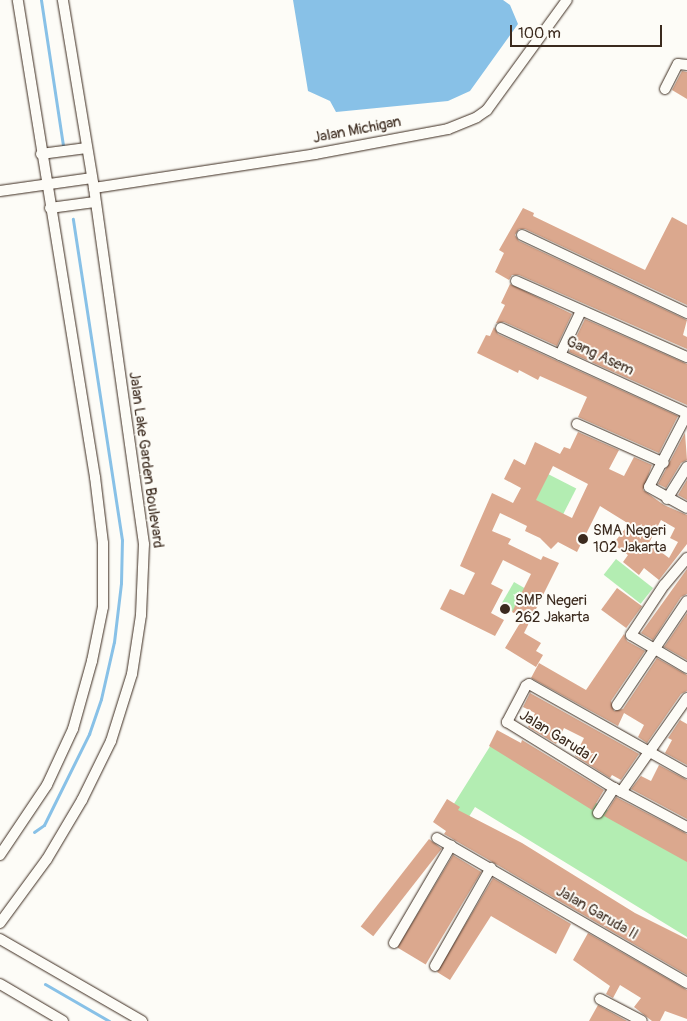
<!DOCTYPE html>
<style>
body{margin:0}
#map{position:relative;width:687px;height:1021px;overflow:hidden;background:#fdfcf7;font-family:Pangolin,sans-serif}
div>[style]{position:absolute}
.green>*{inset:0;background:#b3edb2;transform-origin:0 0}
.water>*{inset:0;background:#88c1e7}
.stream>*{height:3px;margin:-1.5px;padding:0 1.5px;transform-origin:1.5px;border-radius:1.5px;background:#88c1e7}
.building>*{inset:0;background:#dba88e;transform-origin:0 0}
.roads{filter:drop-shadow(0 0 1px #3b2a1e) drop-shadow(0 0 1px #3b2a1e)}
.street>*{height:10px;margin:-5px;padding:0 5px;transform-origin:5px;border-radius:5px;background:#fdfcf7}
.dots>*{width:14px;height:14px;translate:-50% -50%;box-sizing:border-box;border:2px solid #fdfcf7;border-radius:50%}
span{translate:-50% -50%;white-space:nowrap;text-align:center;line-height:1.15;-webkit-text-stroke:4px #fdfcf7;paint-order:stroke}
.street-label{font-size:15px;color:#3b2a1e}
.poi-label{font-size:15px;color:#3b2a1e}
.left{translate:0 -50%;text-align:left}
.scale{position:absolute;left:510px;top:25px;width:152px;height:22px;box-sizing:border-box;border:2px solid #3b2a1e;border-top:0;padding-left:6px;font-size:15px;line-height:18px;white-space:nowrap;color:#3b2a1e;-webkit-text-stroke:4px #fdfcf7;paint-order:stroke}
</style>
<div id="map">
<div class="green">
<div style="left:546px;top:473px;width:34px;height:32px;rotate:27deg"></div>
<div style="left:616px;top:559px;width:47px;height:20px;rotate:38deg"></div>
<div style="left:514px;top:582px;width:14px;height:26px;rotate:30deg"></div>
<div style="clip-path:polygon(494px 740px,687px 859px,687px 937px,475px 807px,457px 836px,440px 826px)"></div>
</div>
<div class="water">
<div style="clip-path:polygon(293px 0,503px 0,510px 5px,518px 24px,470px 91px,448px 101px,336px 112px,330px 101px,308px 91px)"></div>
</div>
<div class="stream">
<div style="left:41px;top:0;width:148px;rotate:81.4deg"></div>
<div style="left:34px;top:832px;width:12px;rotate:-35deg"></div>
<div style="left:44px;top:825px;width:102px;rotate:-63.7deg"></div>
<div style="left:89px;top:734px;width:37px;rotate:-71deg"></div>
<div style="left:101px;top:699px;width:58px;rotate:-77.2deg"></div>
<div style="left:114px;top:642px;width:59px;rotate:-83.2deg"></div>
<div style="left:121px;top:583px;width:43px;rotate:-88.7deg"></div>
<div style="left:122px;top:540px;width:325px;rotate:-98.7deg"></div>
<div style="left:45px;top:984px;width:74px;rotate:30deg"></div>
</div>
<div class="building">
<div style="clip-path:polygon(682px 71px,687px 72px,687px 99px,672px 90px)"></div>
<div style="clip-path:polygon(523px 208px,534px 213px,533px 216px,645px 270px,672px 217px,687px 225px,687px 305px,525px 229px,519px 229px,515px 235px,519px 241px,687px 320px,683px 335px,687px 337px,687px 349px,519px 275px,512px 275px,509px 280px,495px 272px,504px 253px,499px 250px)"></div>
<div style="clip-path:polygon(510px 284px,572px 314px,557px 346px,504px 322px,496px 323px,505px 305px,501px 303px)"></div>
<div style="clip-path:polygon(585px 319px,687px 364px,687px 405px,569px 352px)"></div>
<div style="clip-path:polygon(494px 327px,498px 334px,678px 416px,659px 453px,578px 417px,587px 397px,540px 376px,538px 380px,519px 370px,518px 373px,477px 353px,486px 335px,490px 336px)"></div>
<div style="clip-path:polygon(evenodd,578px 432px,619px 450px,609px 469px,624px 476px,634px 457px,652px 465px,643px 490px,664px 505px,687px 515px,687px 544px,659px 580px,644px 568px,639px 575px,623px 562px,628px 555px,613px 544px,629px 524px,600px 506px,577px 552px,558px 542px,551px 549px,540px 538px,525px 531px,527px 526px,500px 513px,492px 531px,511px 539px,508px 544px,541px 560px,543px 556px,559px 563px,524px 633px,541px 643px,536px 651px,543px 655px,536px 667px,505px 648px,523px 618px,512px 612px,531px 574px,503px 560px,491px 584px,503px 590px,491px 613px,504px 620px,495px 636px,440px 609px,450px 589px,464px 595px,475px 573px,460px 566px,492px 493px,513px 503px,521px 488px,504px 479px,514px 459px,525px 465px,535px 442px,560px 454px,564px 447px,570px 449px,578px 432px,553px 466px,588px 484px,572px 518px,536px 500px,553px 466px,578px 432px,661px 520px,675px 528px,670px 538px,678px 542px,669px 558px,649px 543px,661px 520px)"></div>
<div style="clip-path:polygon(685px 433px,687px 460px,681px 463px,666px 488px,658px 484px)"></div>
<div style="clip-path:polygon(687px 480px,687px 500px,678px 495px)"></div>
<div style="clip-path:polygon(687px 569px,687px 594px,681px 597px,653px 640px,641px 633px)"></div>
<div style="left:617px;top:588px;width:31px;height:27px;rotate:36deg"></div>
<div style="clip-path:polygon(687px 613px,687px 660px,664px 647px)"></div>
<div style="clip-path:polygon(624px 634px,627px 641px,645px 651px,611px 701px,614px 711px,623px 709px,657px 658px,687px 675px,687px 691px,681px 694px,647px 743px,638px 737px,644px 725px,624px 713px,618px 726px,531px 678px,539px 663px,586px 690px)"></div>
<div style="clip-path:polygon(530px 693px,639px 754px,621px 780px,612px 775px,610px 778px,575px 756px,584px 738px,564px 728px,556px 744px,528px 727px,535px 713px,523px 707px)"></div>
<div style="clip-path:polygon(680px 720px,687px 724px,687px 765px,665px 753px,672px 740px,668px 738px)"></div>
<div style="clip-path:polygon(497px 730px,521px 743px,522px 740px,604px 790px,592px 810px,489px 746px)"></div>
<div style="clip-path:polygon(659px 765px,687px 780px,687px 819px,631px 789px,641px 776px,651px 781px)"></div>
<div style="clip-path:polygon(616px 797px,687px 834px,687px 862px,604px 816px)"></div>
<div style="clip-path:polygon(447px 799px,460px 807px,458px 810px,522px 843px,635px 913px,687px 939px,687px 975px,444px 834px,446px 831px,433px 822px)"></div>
<div style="left:429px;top:839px;width:16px;height:111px;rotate:38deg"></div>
<div style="left:453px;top:855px;width:33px;height:108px;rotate:31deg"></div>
<div style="clip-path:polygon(493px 878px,571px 924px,556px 954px,491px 916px,450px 980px,437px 972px)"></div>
<div style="clip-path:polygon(588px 933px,687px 990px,687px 1019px,665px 1011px,660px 1021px,652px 1021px,634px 1007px,641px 998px,620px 985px,613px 998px,606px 994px,610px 986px,573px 960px)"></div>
<div style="clip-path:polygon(598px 1005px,627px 1021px,589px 1021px)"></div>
</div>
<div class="roads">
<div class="street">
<div style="left:665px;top:89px;width:28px;rotate:-63deg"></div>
<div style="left:678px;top:64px;width:9px;rotate:6deg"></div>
<div style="left:41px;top:154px;width:46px;rotate:-7.4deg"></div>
<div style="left:94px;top:188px;width:224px;rotate:-8.7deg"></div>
<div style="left:315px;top:154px;width:135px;rotate:-10.6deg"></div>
<div style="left:448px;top:129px;width:31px;rotate:-22deg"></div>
<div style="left:477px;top:117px;width:12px;rotate:-35deg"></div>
<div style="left:487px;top:110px;width:136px;rotate:-54deg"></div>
<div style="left:0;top:191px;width:93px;rotate:-8deg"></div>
<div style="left:50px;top:208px;width:45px;rotate:-7.6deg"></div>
<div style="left:522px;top:235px;width:183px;rotate:25.3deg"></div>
<div style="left:516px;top:281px;width:187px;rotate:24deg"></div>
<div style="left:501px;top:328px;width:205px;rotate:24.6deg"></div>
<div style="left:560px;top:355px;width:49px;rotate:-64.5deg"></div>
<div style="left:687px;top:414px;width:82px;rotate:117.5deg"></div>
<div style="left:649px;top:487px;width:43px;rotate:28.9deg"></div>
<div style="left:577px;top:424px;width:95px;rotate:24.1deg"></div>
<div style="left:667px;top:499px;width:38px;rotate:-58deg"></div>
<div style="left:687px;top:558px;width:35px;rotate:130deg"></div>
<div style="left:664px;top:585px;width:60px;rotate:123.4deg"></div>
<div style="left:631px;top:635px;width:65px;rotate:30.5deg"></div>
<div style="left:617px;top:705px;width:125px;rotate:-56.1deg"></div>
<div style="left:687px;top:773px;width:181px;rotate:-150.6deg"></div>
<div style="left:529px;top:684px;width:4px;rotate:146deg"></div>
<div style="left:526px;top:686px;width:41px;rotate:117.8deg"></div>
<div style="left:507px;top:722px;width:126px;rotate:31.7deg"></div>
<div style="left:614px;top:788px;width:83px;rotate:28.1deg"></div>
<div style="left:621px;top:792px;width:115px;rotate:-54.9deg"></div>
<div style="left:598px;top:813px;width:30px;rotate:-57deg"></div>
<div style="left:437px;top:838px;width:289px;rotate:30.1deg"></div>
<div style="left:0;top:855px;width:84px;rotate:-56.1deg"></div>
<div style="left:47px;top:785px;width:62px;rotate:-65.1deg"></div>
<div style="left:73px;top:729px;width:71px;rotate:-74.4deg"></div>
<div style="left:92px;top:661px;width:55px;rotate:-78.5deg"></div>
<div style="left:103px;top:607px;width:64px;rotate:-90deg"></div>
<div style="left:103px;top:543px;width:66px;rotate:-96.9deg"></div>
<div style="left:95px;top:477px;width:483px;rotate:-99.2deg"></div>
<div style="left:0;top:923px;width:79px;rotate:-53.7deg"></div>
<div style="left:47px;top:859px;width:69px;rotate:-59.3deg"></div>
<div style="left:82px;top:800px;width:66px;rotate:-63.8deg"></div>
<div style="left:111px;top:741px;width:70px;rotate:-72.6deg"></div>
<div style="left:132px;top:674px;width:60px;rotate:-81.3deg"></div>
<div style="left:141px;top:615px;width:71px;rotate:-87.6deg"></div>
<div style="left:144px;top:544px;width:359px;rotate:-98deg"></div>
<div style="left:94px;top:188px;width:191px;rotate:-99.4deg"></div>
<div style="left:0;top:939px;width:164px;rotate:30deg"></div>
<div style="left:394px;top:943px;width:113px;rotate:-59.6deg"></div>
<div style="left:435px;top:966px;width:113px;rotate:-60.3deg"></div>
<div style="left:0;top:984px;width:73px;rotate:30.4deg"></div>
<div style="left:600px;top:999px;width:47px;rotate:27.6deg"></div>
</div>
</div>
<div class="dots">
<div style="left:583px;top:539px;background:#3b2a1e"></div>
<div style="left:505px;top:609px;background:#3b2a1e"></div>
</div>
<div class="street-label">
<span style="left:357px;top:130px;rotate:-11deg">Jalan Michigan</span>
<span style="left:600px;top:356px;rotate:25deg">Gang Asem</span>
<span style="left:146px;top:460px;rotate:82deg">Jalan Lake Garden Boulevard</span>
<span style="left:558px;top:737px;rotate:32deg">Jalan Garuda I</span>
<span style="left:597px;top:913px;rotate:30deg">Jalan Garuda II</span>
</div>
<div class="poi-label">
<span class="left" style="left:593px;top:539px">SMA Negeri<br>102 Jakarta</span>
<span class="left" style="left:515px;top:609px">SMP Negeri<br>262 Jakarta</span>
</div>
<div class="scale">100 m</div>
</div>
